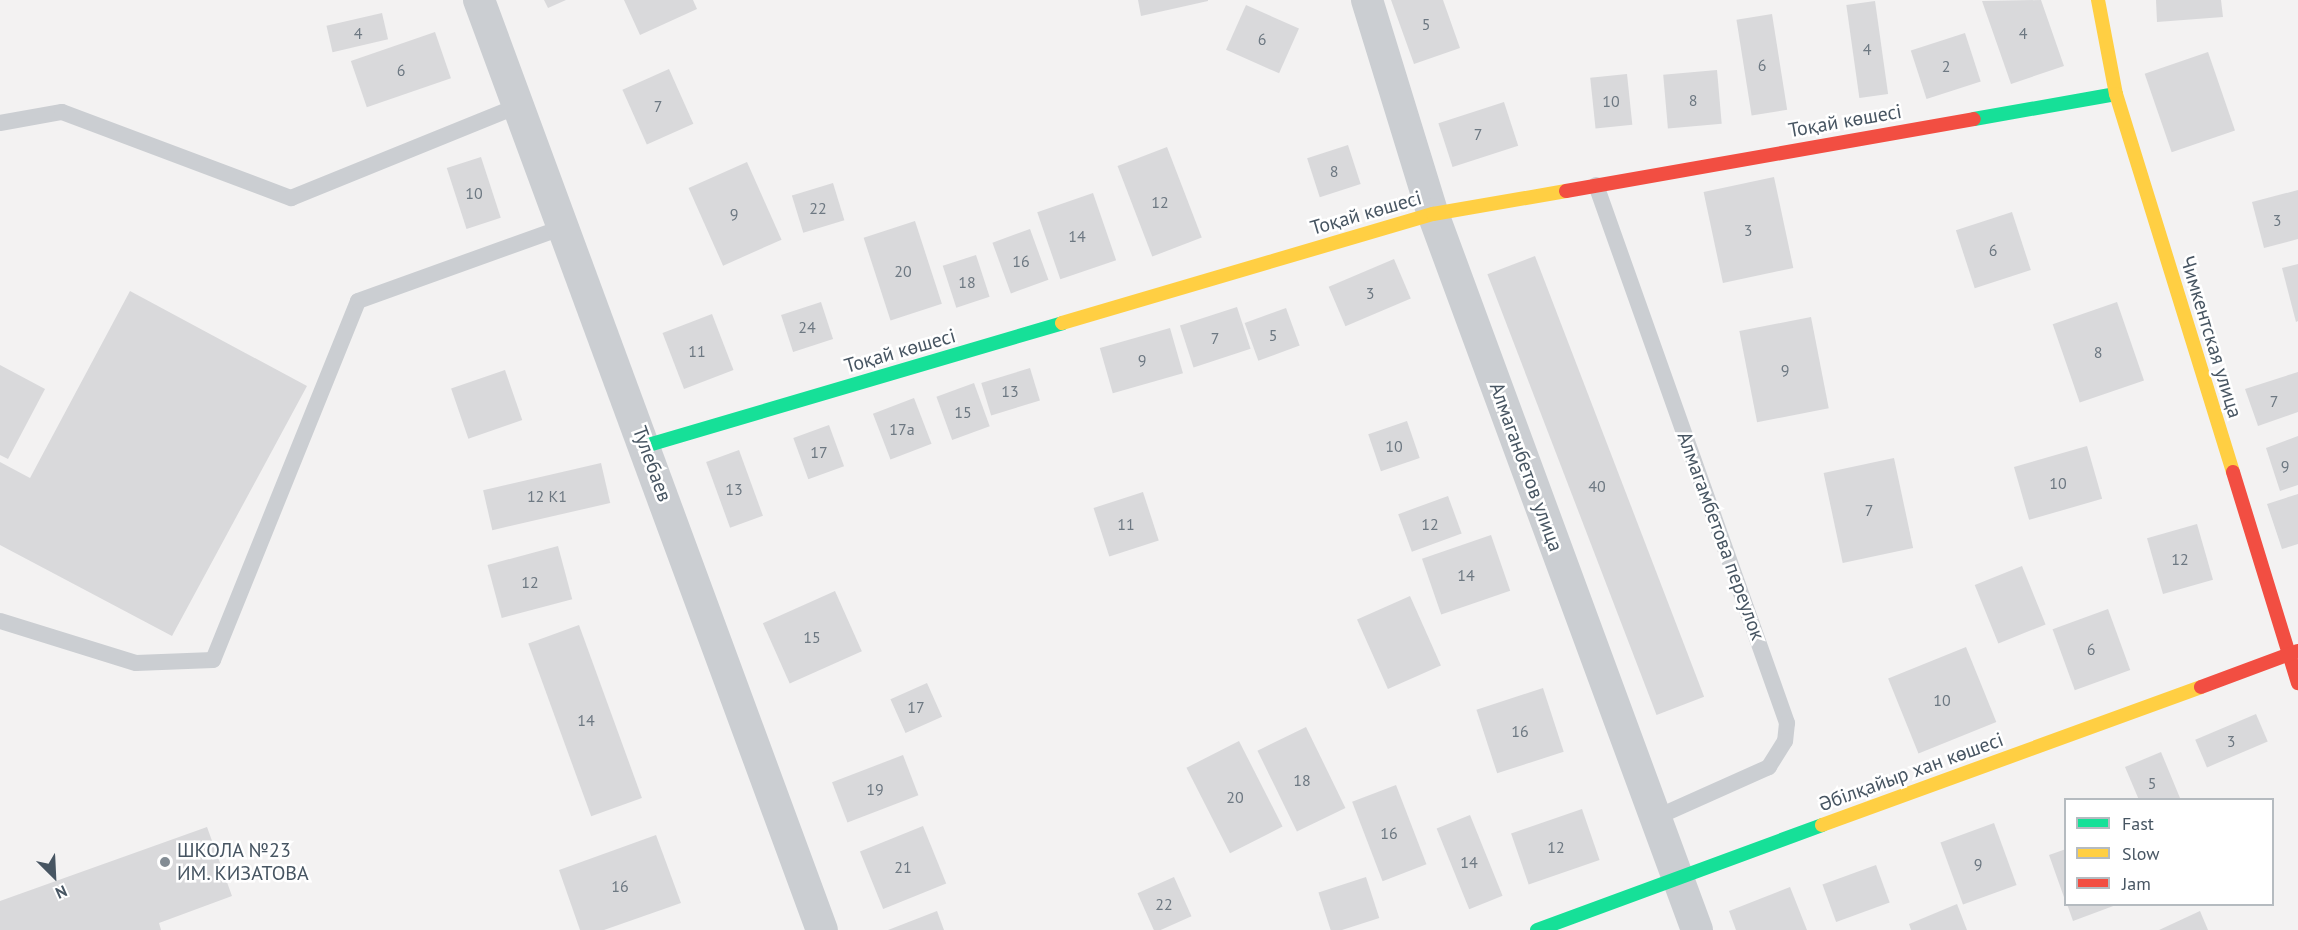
<!DOCTYPE html>
<meta charset="utf-8">
<style>
body{margin:0}
#map{position:relative;width:2298px;height:930px;overflow:hidden;background:#f3f2f2;font-family:"PT Sans",sans-serif}
div>[style]{position:absolute}
.building>*{inset:0;background:#d9d9db;transform-origin:0 0}
.lane>*{height:16px;margin:-8px;padding:0 8px;transform-origin:8px;border-radius:8px;background:#cbced2}
.street>*{height:32px;margin:-16px;padding:0 16px;transform-origin:16px;border-radius:16px;background:#cbced2}
.fast>*{height:14px;margin:-7px;padding:0 7px;transform-origin:7px;border-radius:7px;background:#16e098}
.slow>*{height:14px;margin:-7px;padding:0 7px;transform-origin:7px;border-radius:7px;background:#ffcf43}
.jam>*{height:14px;margin:-7px;padding:0 7px;transform-origin:7px;border-radius:7px;background:#f24e42}
.dots>*{width:16px;height:16px;translate:-50% -50%;box-sizing:border-box;border:3px solid #fff;border-radius:50%}
span{translate:-50% -50%;white-space:nowrap;text-align:center;line-height:1.15;-webkit-text-stroke:5px #fff;paint-order:stroke}
.number-label{font-size:16px;color:#6d7882}
.number-label span{-webkit-text-stroke-width:0}
.street-label{font-size:20px;color:#475562}
.poi-label{font-size:20px;color:#475562}
.left{translate:0 -50%;text-align:left}
.legend{position:absolute;left:2064px;top:798px;width:210px;height:108px;box-sizing:border-box;background:#fff;border:2px solid #b5bbc0;margin:0;padding:8px 10px;list-style:none;font-size:18px;color:#475562}
.legend li{display:flex;align-items:center;gap:12px;height:30px}
.legend b{width:30px;border:2px solid #b5bbc0}
.north{position:absolute;left:24px;top:846px;width:60px;height:60px;-webkit-text-stroke:4px #fff;paint-order:stroke;rotate:156deg;font-size:16px;font-weight:700;line-height:24px;text-align:center;color:#475562}
.north::after{content:'';display:block;margin:auto;width:21px;height:27px;background:#475562;clip-path:polygon(50% 0,100% 100%,50% 72%,0 100%)}
</style>
<div id="map">
<div class="building">
<div style="clip-path:polygon(544px 0,566px 0,548px 8px)"></div>
<div style="clip-path:polygon(624px 0,693px 0,697px 9px,640px 35px)"></div>
<div style="clip-path:polygon(1138px 0,1208px 0,1208px 1px,1141px 16px)"></div>
<div style="clip-path:polygon(1391px 0,1443px 0,1460px 48px,1414px 64px)"></div>
<div style="clip-path:polygon(2041px 0,2064px 66px,2011px 84px,1982px 1px)"></div>
<div style="clip-path:polygon(2156px 0,2221px 0,2223px 17px,2157px 22px)"></div>
<div style="left:1875px;top:1px;width:94px;height:29px;rotate:82deg"></div>
<div style="left:1246px;top:5px;width:58px;height:49px;rotate:24deg"></div>
<div style="left:382px;top:13px;width:27px;height:57px;rotate:77deg"></div>
<div style="left:1772px;top:14px;width:97px;height:36px;rotate:81deg"></div>
<div style="left:435px;top:32px;width:49px;height:89px;rotate:71deg"></div>
<div style="left:1965px;top:33px;width:51px;height:57px;rotate:72deg"></div>
<div style="left:2208px;top:52px;width:83px;height:67px;rotate:71deg"></div>
<div style="left:669px;top:69px;width:60px;height:51px;rotate:66deg"></div>
<div style="left:1717px;top:70px;width:54px;height:54px;rotate:85deg"></div>
<div style="left:1627px;top:74px;width:51px;height:37px;rotate:84deg"></div>
<div style="left:1504px;top:102px;width:46px;height:69px;rotate:72deg"></div>
<div style="left:1348px;top:145px;width:41px;height:43px;rotate:72deg"></div>
<div style="left:1167px;top:147px;width:97px;height:53px;rotate:69deg"></div>
<div style="left:481px;top:157px;width:64px;height:36px;rotate:72deg"></div>
<div style="left:747px;top:162px;width:85px;height:64px;rotate:66deg"></div>
<div style="left:1774px;top:177px;width:93px;height:72px;rotate:78deg"></div>
<div style="left:833px;top:183px;width:39px;height:43px;rotate:73deg"></div>
<div style="clip-path:polygon(2298px 190px,2298px 239px,2264px 248px,2252px 202px)"></div>
<div style="left:1093px;top:193px;width:71px;height:59px;rotate:71deg"></div>
<div style="left:2012px;top:212px;width:61px;height:59px;rotate:72deg"></div>
<div style="left:915px;top:221px;width:87px;height:54px;rotate:72deg"></div>
<div style="left:1030px;top:229px;width:54px;height:40px;rotate:70deg"></div>
<div style="left:976px;top:255px;width:44px;height:35px;rotate:72deg"></div>
<div style="left:1535px;top:256px;width:472px;height:51px;rotate:69deg"></div>
<div style="left:1394px;top:259px;width:43px;height:71px;rotate:67deg"></div>
<div style="clip-path:polygon(2298px 264px,2298px 321px,2296px 322px,2282px 268px)"></div>
<div style="clip-path:polygon(130px 291px,307px 386px,172px 636px,0 545px,0 462px,30px 478px)"></div>
<div style="left:821px;top:302px;width:39px;height:42px;rotate:72deg"></div>
<div style="left:2117px;top:302px;width:83px;height:68px;rotate:71deg"></div>
<div style="left:1237px;top:307px;width:44px;height:60px;rotate:72deg"></div>
<div style="left:1286px;top:308px;width:40px;height:44px;rotate:70deg"></div>
<div style="left:712px;top:314px;width:60px;height:53px;rotate:69deg"></div>
<div style="left:1811px;top:317px;width:93px;height:73px;rotate:79deg"></div>
<div style="left:1170px;top:328px;width:47px;height:73px;rotate:74deg"></div>
<div style="clip-path:polygon(0 365px,45px 389px,8px 459px,0 455px)"></div>
<div style="left:1030px;top:368px;width:34px;height:51px;rotate:73deg"></div>
<div style="left:505px;top:370px;width:53px;height:57px;rotate:71deg"></div>
<div style="clip-path:polygon(2298px 372px,2298px 412px,2258px 426px,2245px 389px)"></div>
<div style="left:974px;top:383px;width:46px;height:40px;rotate:70deg"></div>
<div style="left:914px;top:398px;width:49px;height:44px;rotate:69deg"></div>
<div style="left:1407px;top:421px;width:39px;height:41px;rotate:71deg"></div>
<div style="left:829px;top:425px;width:44px;height:38px;rotate:70deg"></div>
<div style="clip-path:polygon(2298px 436px,2298px 485px,2280px 491px,2266px 448px)"></div>
<div style="left:2087px;top:446px;width:55px;height:76px;rotate:74deg"></div>
<div style="left:739px;top:450px;width:70px;height:35px;rotate:70deg"></div>
<div style="left:1894px;top:458px;width:92px;height:72px;rotate:78deg"></div>
<div style="left:601px;top:463px;width:41px;height:121px;rotate:77deg"></div>
<div style="left:1143px;top:492px;width:51px;height:52px;rotate:72deg"></div>
<div style="clip-path:polygon(2298px 494px,2298px 544px,2282px 549px,2267px 504px)"></div>
<div style="left:1448px;top:496px;width:40px;height:53px;rotate:70deg"></div>
<div style="left:2197px;top:524px;width:58px;height:52px;rotate:74deg"></div>
<div style="left:1491px;top:535px;width:59px;height:73px;rotate:71deg"></div>
<div style="left:558px;top:546px;width:55px;height:73px;rotate:75deg"></div>
<div style="left:2022px;top:566px;width:63px;height:51px;rotate:68deg"></div>
<div style="left:835px;top:591px;width:66px;height:79px;rotate:66deg"></div>
<div style="left:1410px;top:596px;width:76px;height:58px;rotate:66deg"></div>
<div style="left:2108px;top:609px;width:65px;height:59px;rotate:70deg"></div>
<div style="left:579px;top:625px;width:184px;height:54px;rotate:70deg"></div>
<div style="left:1966px;top:647px;width:81px;height:84px;rotate:68deg"></div>
<div style="left:927px;top:683px;width:37px;height:40px;rotate:66deg"></div>
<div style="left:1543px;top:688px;width:67px;height:70px;rotate:72deg"></div>
<div style="left:2256px;top:714px;width:30px;height:66px;rotate:67deg"></div>
<div style="left:1306px;top:727px;width:90px;height:54px;rotate:64deg"></div>
<div style="left:1239px;top:741px;width:96px;height:59px;rotate:63deg"></div>
<div style="clip-path:polygon(2161px 752px,2180px 798px,2139px 800px,2125px 767px)"></div>
<div style="left:903px;top:755px;width:43px;height:76px;rotate:69deg"></div>
<div style="left:1396px;top:785px;width:85px;height:47px;rotate:69deg"></div>
<div style="left:1582px;top:809px;width:54px;height:75px;rotate:71deg"></div>
<div style="left:1470px;top:815px;width:87px;height:36px;rotate:68deg"></div>
<div style="left:1994px;top:823px;width:66px;height:57px;rotate:70deg"></div>
<div style="left:923px;top:826px;width:62px;height:68px;rotate:68deg"></div>
<div style="clip-path:polygon(207px 827px,232px 896px,159px 923px,161px 930px,0 930px,0 901px)"></div>
<div style="clip-path:polygon(656px 835px,681px 903px,604px 930px,580px 930px,559px 870px)"></div>
<div style="clip-path:polygon(2066px 849px,2066px 900px,2065px 900px,2049px 855px)"></div>
<div style="left:1876px;top:865px;width:40px;height:57px;rotate:70deg"></div>
<div style="left:1174px;top:877px;width:43px;height:40px;rotate:66deg"></div>
<div style="left:1366px;top:877px;width:43px;height:50px;rotate:72deg"></div>
<div style="clip-path:polygon(1790px 887px,1807px 930px,1736px 930px,1729px 911px)"></div>
<div style="clip-path:polygon(1957px 904px,1967px 930px,1911px 930px,1909px 924px)"></div>
<div style="clip-path:polygon(2067px 904px,2116px 904px,2116px 905px,2073px 921px)"></div>
<div style="clip-path:polygon(937px 911px,944px 930px,888px 930px)"></div>
<div style="clip-path:polygon(2200px 911px,2208px 930px,2159px 930px)"></div>
</div>
<div class="lane">
<div style="left:0;top:123px;width:63px;rotate:-10.1deg"></div>
<div style="left:62px;top:112px;width:245px;rotate:20.6deg"></div>
<div style="left:291px;top:198px;width:245px;rotate:-22.1deg"></div>
<div style="left:1596px;top:185px;width:571px;rotate:70.45deg"></div>
<div style="left:1787px;top:723px;width:18px;rotate:96deg"></div>
<div style="left:1785px;top:741px;width:31px;rotate:122deg"></div>
<div style="left:1769px;top:767px;width:125px;rotate:155.9deg"></div>
<div style="left:0;top:621px;width:142px;rotate:17.2deg"></div>
<div style="left:136px;top:663px;width:77px;rotate:-2.2deg"></div>
<div style="left:213px;top:660px;width:387px;rotate:-68deg"></div>
<div style="left:358px;top:301px;width:218px;rotate:-19.8deg"></div>
</div>
<div class="street">
<div style="left:479px;top:0;width:991px;rotate:69.76deg"></div>
<div style="left:1367px;top:0;width:224px;rotate:72.9deg"></div>
<div style="left:1433px;top:214px;width:763px;rotate:69.76deg"></div>
</div>
<div class="fast">
<div style="left:1974px;top:119px;width:144px;rotate:-10deg"></div>
<div style="left:645px;top:446px;width:435px;rotate:-16.4deg"></div>
<div style="left:1537px;top:930px;width:304px;rotate:-20.2deg"></div>
</div>
<div class="slow">
<div style="left:2098px;top:0;width:96px;rotate:79.2deg"></div>
<div style="left:2116px;top:94px;width:396px;rotate:72.8deg"></div>
<div style="left:1062px;top:323px;width:387px;rotate:-16.4deg"></div>
<div style="left:1433px;top:214px;width:135px;rotate:-9.8deg"></div>
<div style="left:1822px;top:825px;width:403px;rotate:-20deg"></div>
</div>
<div class="jam">
<div style="left:1566px;top:191px;width:414px;rotate:-10deg"></div>
<div style="left:2233px;top:472px;width:221px;rotate:72.9deg"></div>
<div style="left:2201px;top:687px;width:103px;rotate:-20.4deg"></div>
</div>
<div class="dots">
<div style="left:165px;top:862px;background:#838c94"></div>
</div>
<div class="number-label">
<span style="left:1426px;top:24px">5</span>
<span style="left:358px;top:33px">4</span>
<span style="left:2023px;top:33px">4</span>
<span style="left:1262px;top:39px">6</span>
<span style="left:1867px;top:49px">4</span>
<span style="left:1762px;top:65px">6</span>
<span style="left:1946px;top:66px">2</span>
<span style="left:401px;top:70px">6</span>
<span style="left:1693px;top:100px">8</span>
<span style="left:1611px;top:101px">10</span>
<span style="left:658px;top:106px">7</span>
<span style="left:1478px;top:134px">7</span>
<span style="left:1334px;top:171px">8</span>
<span style="left:474px;top:193px">10</span>
<span style="left:1160px;top:202px">12</span>
<span style="left:818px;top:208px">22</span>
<span style="left:734px;top:214px">9</span>
<span style="left:2277px;top:220px">3</span>
<span style="left:1748px;top:230px">3</span>
<span style="left:1077px;top:236px">14</span>
<span style="left:1993px;top:250px">6</span>
<span style="left:1021px;top:261px">16</span>
<span style="left:903px;top:271px">20</span>
<span style="left:967px;top:282px">18</span>
<span style="left:1370px;top:293px">3</span>
<span style="left:807px;top:327px">24</span>
<span style="left:1273px;top:335px">5</span>
<span style="left:1215px;top:338px">7</span>
<span style="left:697px;top:351px">11</span>
<span style="left:2098px;top:352px">8</span>
<span style="left:1142px;top:360px">9</span>
<span style="left:1785px;top:370px">9</span>
<span style="left:1010px;top:391px">13</span>
<span style="left:2274px;top:401px">7</span>
<span style="left:963px;top:412px">15</span>
<span style="left:902px;top:429px">17а</span>
<span style="left:1394px;top:446px">10</span>
<span style="left:819px;top:452px">17</span>
<span style="left:2285px;top:466px">9</span>
<span style="left:2058px;top:483px">10</span>
<span style="left:1597px;top:486px">40</span>
<span style="left:734px;top:489px">13</span>
<span style="left:547px;top:496px">12 К1</span>
<span style="left:1869px;top:510px">7</span>
<span style="left:1126px;top:524px">11</span>
<span style="left:1430px;top:524px">12</span>
<span style="left:2180px;top:559px">12</span>
<span style="left:1466px;top:575px">14</span>
<span style="left:530px;top:582px">12</span>
<span style="left:812px;top:637px">15</span>
<span style="left:2091px;top:649px">6</span>
<span style="left:1942px;top:700px">10</span>
<span style="left:916px;top:707px">17</span>
<span style="left:586px;top:720px">14</span>
<span style="left:1520px;top:731px">16</span>
<span style="left:2231px;top:741px">3</span>
<span style="left:1302px;top:780px">18</span>
<span style="left:2152px;top:783px">5</span>
<span style="left:875px;top:789px">19</span>
<span style="left:1235px;top:797px">20</span>
<span style="left:1389px;top:833px">16</span>
<span style="left:1556px;top:847px">12</span>
<span style="left:1469px;top:862px">14</span>
<span style="left:1978px;top:864px">9</span>
<span style="left:903px;top:867px">21</span>
<span style="left:620px;top:886px">16</span>
<span style="left:1164px;top:904px">22</span>
</div>
<div class="street-label">
<span style="left:1845px;top:121px;rotate:-10deg">Тоқай көшесі</span>
<span style="left:1366px;top:213px;rotate:-16deg">Тоқай көшесі</span>
<span style="left:2211px;top:337px;rotate:73deg">Чимкентская улица</span>
<span style="left:900px;top:351px;rotate:-16deg">Тоқай көшесі</span>
<span style="left:652px;top:464px;rotate:70deg">Тулебаев</span>
<span style="left:1526px;top:467px;rotate:70deg">Алмаганбетов улица</span>
<span style="left:1721px;top:536px;rotate:70deg">Алмагамбетова переулок</span>
<span style="left:1911px;top:772px;rotate:-20deg">Әбілқайыр хан көшесі</span>
</div>
<div class="poi-label">
<span class="left" style="left:177px;top:862px">ШКОЛА №23<br>ИМ. КИЗАТОВА</span>
</div>
<ul class="legend">
<li><b style="height:8px;background:#16e098"></b>Fast</li>
<li><b style="height:8px;background:#ffcf43"></b>Slow</li>
<li><b style="height:8px;background:#f24e42"></b>Jam</li>
</ul>
<div class="north">N</div>
</div>
